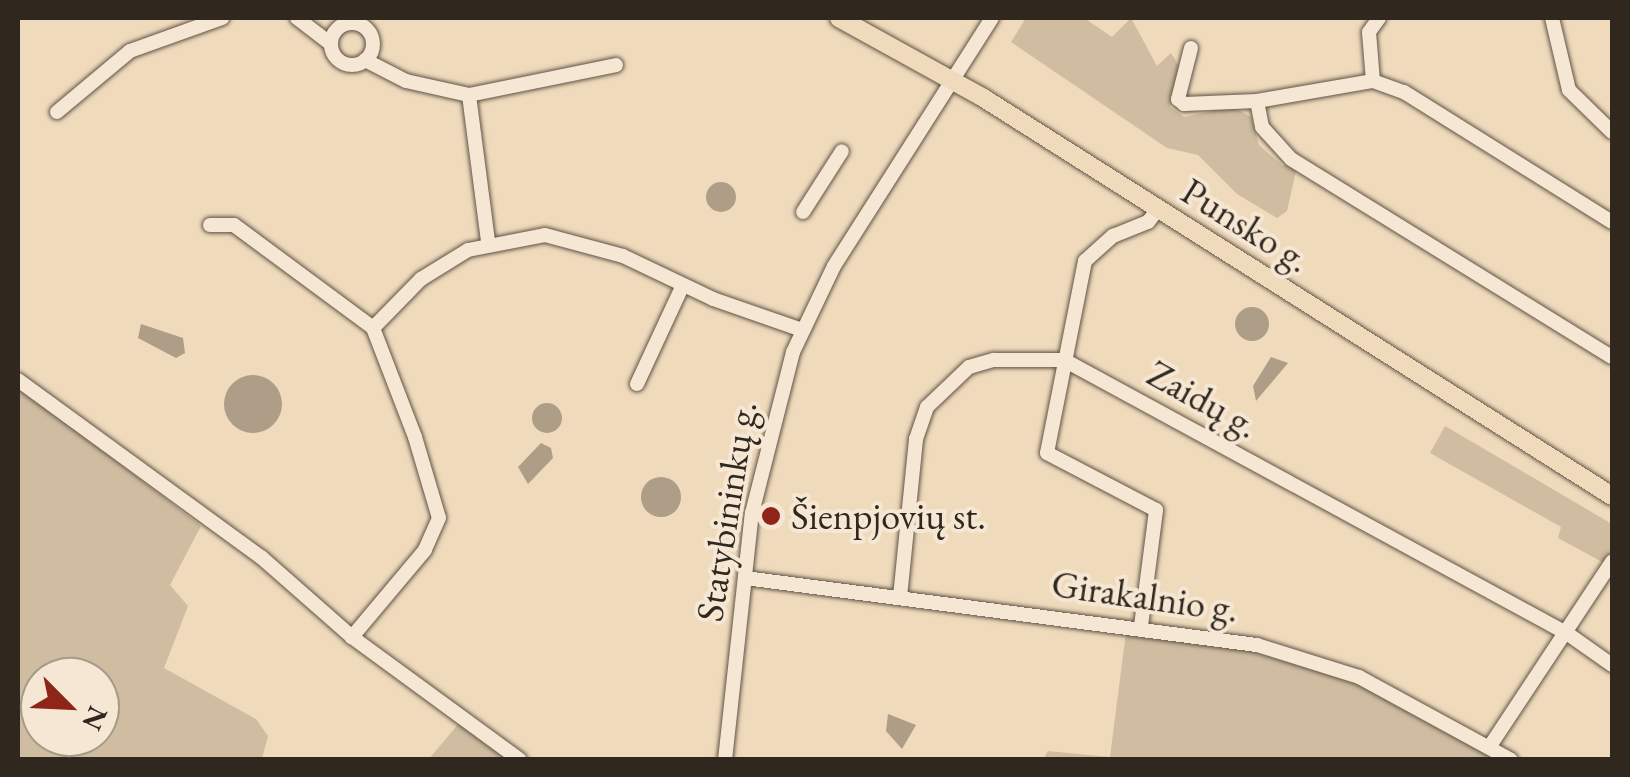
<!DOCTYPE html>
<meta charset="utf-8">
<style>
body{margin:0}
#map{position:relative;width:1630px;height:777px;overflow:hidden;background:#efdabc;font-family:"EB Garamond",serif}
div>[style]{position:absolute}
.green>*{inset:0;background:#cfbca1}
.water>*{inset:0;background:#ae9d87}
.round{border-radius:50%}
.roads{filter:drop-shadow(0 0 2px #605446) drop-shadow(0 0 2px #605446)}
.minor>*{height:14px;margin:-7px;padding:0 7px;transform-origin:7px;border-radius:7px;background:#f5e7d3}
.minor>.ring{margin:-7px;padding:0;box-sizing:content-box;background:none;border:14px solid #f5e7d3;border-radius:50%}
.major>*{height:18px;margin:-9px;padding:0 9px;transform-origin:9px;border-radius:9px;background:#efdabc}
.dots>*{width:28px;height:28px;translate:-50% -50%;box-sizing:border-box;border:5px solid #f5e7d3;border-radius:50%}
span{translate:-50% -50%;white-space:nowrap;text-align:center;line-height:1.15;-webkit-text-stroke:8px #f5e7d3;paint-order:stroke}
.street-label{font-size:38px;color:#30281f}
.poi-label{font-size:38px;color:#30281f}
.left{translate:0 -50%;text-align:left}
.frame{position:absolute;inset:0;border:20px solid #30281f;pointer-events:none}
.north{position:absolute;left:20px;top:657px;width:100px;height:100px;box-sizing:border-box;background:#f5e7d3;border:2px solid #a69b8b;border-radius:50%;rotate:114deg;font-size:28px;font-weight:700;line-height:40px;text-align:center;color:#30281f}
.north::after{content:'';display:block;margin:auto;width:35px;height:45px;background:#8f2418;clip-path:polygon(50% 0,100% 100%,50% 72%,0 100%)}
</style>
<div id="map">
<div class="green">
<div style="clip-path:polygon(1026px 18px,1084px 18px,1112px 37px,1131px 18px,1157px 66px,1171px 53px,1179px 66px,1170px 107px,1184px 117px,1233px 107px,1251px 117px,1259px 145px,1283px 166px,1289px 162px,1296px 171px,1287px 211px,1277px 218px,1237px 194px,1198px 155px,1167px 148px,1011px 42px)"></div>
<div style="clip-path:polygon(evenodd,18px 385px,201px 526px,170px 585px,188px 606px,164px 668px,256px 719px,268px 736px,262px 759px,18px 759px,18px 385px,40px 677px,100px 677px,100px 737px,40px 737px,40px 677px)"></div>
<div style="clip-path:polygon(1445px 426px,1612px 524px,1612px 550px,1604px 563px,1558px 538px,1561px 527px,1430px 453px)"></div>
<div style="clip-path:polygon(1126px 632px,1242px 649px,1350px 678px,1502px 760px,1043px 760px,1048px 751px,1110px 757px)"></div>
<div style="clip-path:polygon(460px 722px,507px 759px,428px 760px)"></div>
</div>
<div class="water">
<div class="round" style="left:706px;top:182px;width:30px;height:30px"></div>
<div class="round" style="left:1235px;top:307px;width:34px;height:34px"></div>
<div style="clip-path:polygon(141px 324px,183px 338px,185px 353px,176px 358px,138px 338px)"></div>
<div style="clip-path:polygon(1271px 357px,1288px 363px,1256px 401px,1253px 386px)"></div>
<div class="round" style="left:224px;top:375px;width:58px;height:58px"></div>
<div class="round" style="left:532px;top:403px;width:30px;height:30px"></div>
<div style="clip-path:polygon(541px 443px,551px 448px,553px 458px,528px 484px,518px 467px)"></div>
<div class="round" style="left:641px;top:477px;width:40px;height:40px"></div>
<div style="clip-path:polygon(888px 714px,916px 725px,902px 749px,886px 731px)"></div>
</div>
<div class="roads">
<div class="minor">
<div style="left:297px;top:18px;width:43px;rotate:37.4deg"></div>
<div style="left:1552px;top:18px;width:74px;rotate:76.7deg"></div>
<div style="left:1569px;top:90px;width:60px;rotate:44.3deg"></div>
<div class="ring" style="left:331px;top:23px;width:28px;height:28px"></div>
<div style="left:1191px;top:48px;width:53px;rotate:104.3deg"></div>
<div style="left:1178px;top:99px;width:8px;rotate:40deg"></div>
<div style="left:1184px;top:104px;width:73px;rotate:-2.4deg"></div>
<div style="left:1257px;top:101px;width:118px;rotate:-9.8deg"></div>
<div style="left:1373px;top:81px;width:33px;rotate:20deg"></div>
<div style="left:1404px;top:92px;width:245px;rotate:32deg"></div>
<div style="left:365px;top:60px;width:46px;rotate:27.1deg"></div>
<div style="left:406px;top:81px;width:65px;rotate:12.5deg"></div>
<div style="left:469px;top:95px;width:150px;rotate:-11.5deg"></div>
<div style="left:1373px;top:81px;width:49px;rotate:-94.7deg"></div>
<div style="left:1369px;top:32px;width:17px;rotate:-54deg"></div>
<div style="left:469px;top:95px;width:147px;rotate:82.6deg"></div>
<div style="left:1257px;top:101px;width:26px;rotate:79deg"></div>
<div style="left:1262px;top:127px;width:43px;rotate:47.8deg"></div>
<div style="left:1291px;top:159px;width:377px;rotate:31.7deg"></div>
<div style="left:57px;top:112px;width:95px;rotate:-39.9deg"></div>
<div style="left:130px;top:51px;width:98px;rotate:-19.7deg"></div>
<div style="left:803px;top:212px;width:72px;rotate:-57.4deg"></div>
<div style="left:210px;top:225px;width:24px"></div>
<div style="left:234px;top:225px;width:173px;rotate:36.5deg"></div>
<div style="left:373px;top:328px;width:117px;rotate:68.9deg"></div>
<div style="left:415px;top:437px;width:84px;rotate:73.5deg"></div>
<div style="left:439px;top:518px;width:35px;rotate:114deg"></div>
<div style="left:425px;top:550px;width:114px;rotate:130deg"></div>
<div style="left:373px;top:328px;width:69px;rotate:-45.6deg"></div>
<div style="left:421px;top:279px;width:55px;rotate:-31.7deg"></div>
<div style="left:468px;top:250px;width:78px;rotate:-11deg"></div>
<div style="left:545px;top:235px;width:81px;rotate:15.1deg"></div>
<div style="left:623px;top:256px;width:100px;rotate:25.5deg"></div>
<div style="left:713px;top:299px;width:94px;rotate:19.2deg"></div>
<div style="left:18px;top:380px;width:301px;rotate:36.1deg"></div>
<div style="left:261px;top:557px;width:121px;rotate:41.3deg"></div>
<div style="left:352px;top:637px;width:208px;rotate:36.2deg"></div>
<div style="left:637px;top:384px;width:109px;rotate:-65.1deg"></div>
<div style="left:745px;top:578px;width:516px;rotate:7.46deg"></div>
<div style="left:1257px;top:645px;width:107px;rotate:17.4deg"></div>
<div style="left:1359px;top:677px;width:173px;rotate:28.6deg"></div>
<div style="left:900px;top:597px;width:159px;rotate:-84.2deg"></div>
<div style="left:916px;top:439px;width:34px;rotate:-71deg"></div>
<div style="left:927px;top:407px;width:58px;rotate:-43.6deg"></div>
<div style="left:969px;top:367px;width:26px;rotate:-16deg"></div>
<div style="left:994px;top:360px;width:70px"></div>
<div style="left:1064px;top:360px;width:574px;rotate:28.53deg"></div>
<div style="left:1568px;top:634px;width:54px;rotate:35.2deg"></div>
<div style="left:1141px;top:626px;width:117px;rotate:-82.6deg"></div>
<div style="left:1156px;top:510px;width:123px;rotate:-152.4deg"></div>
<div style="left:1047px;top:453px;width:196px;rotate:-78.8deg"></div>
<div style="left:1085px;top:261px;width:38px;rotate:-42deg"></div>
<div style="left:1113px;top:236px;width:38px;rotate:-22deg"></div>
<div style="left:1148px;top:222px;width:18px;rotate:-52deg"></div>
<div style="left:1490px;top:746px;width:221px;rotate:-56.5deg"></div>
<div style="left:725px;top:760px;width:248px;rotate:-83.8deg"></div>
<div style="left:752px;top:513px;width:166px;rotate:-75.7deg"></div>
<div style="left:793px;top:352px;width:95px;rotate:-64.5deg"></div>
<div style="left:834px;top:266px;width:294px;rotate:-57.5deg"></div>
</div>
<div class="major">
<div style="left:839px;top:18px;width:163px;rotate:28.9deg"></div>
<div style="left:982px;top:97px;width:746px;rotate:32.35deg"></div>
</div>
</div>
<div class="dots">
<div style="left:771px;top:516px;background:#8f2418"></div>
</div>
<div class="street-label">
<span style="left:1246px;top:225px;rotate:32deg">Punsko g.</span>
<span style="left:1203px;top:399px;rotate:29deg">Zaidų g.</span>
<span style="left:726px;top:511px;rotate:-81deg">Statybininkų g.</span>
<span style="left:1145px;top:596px;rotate:8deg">Girakalnio g.</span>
</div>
<div class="poi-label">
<span class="left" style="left:791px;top:516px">Šienpjovių st.</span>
</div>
<div class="frame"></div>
<div class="north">N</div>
</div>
